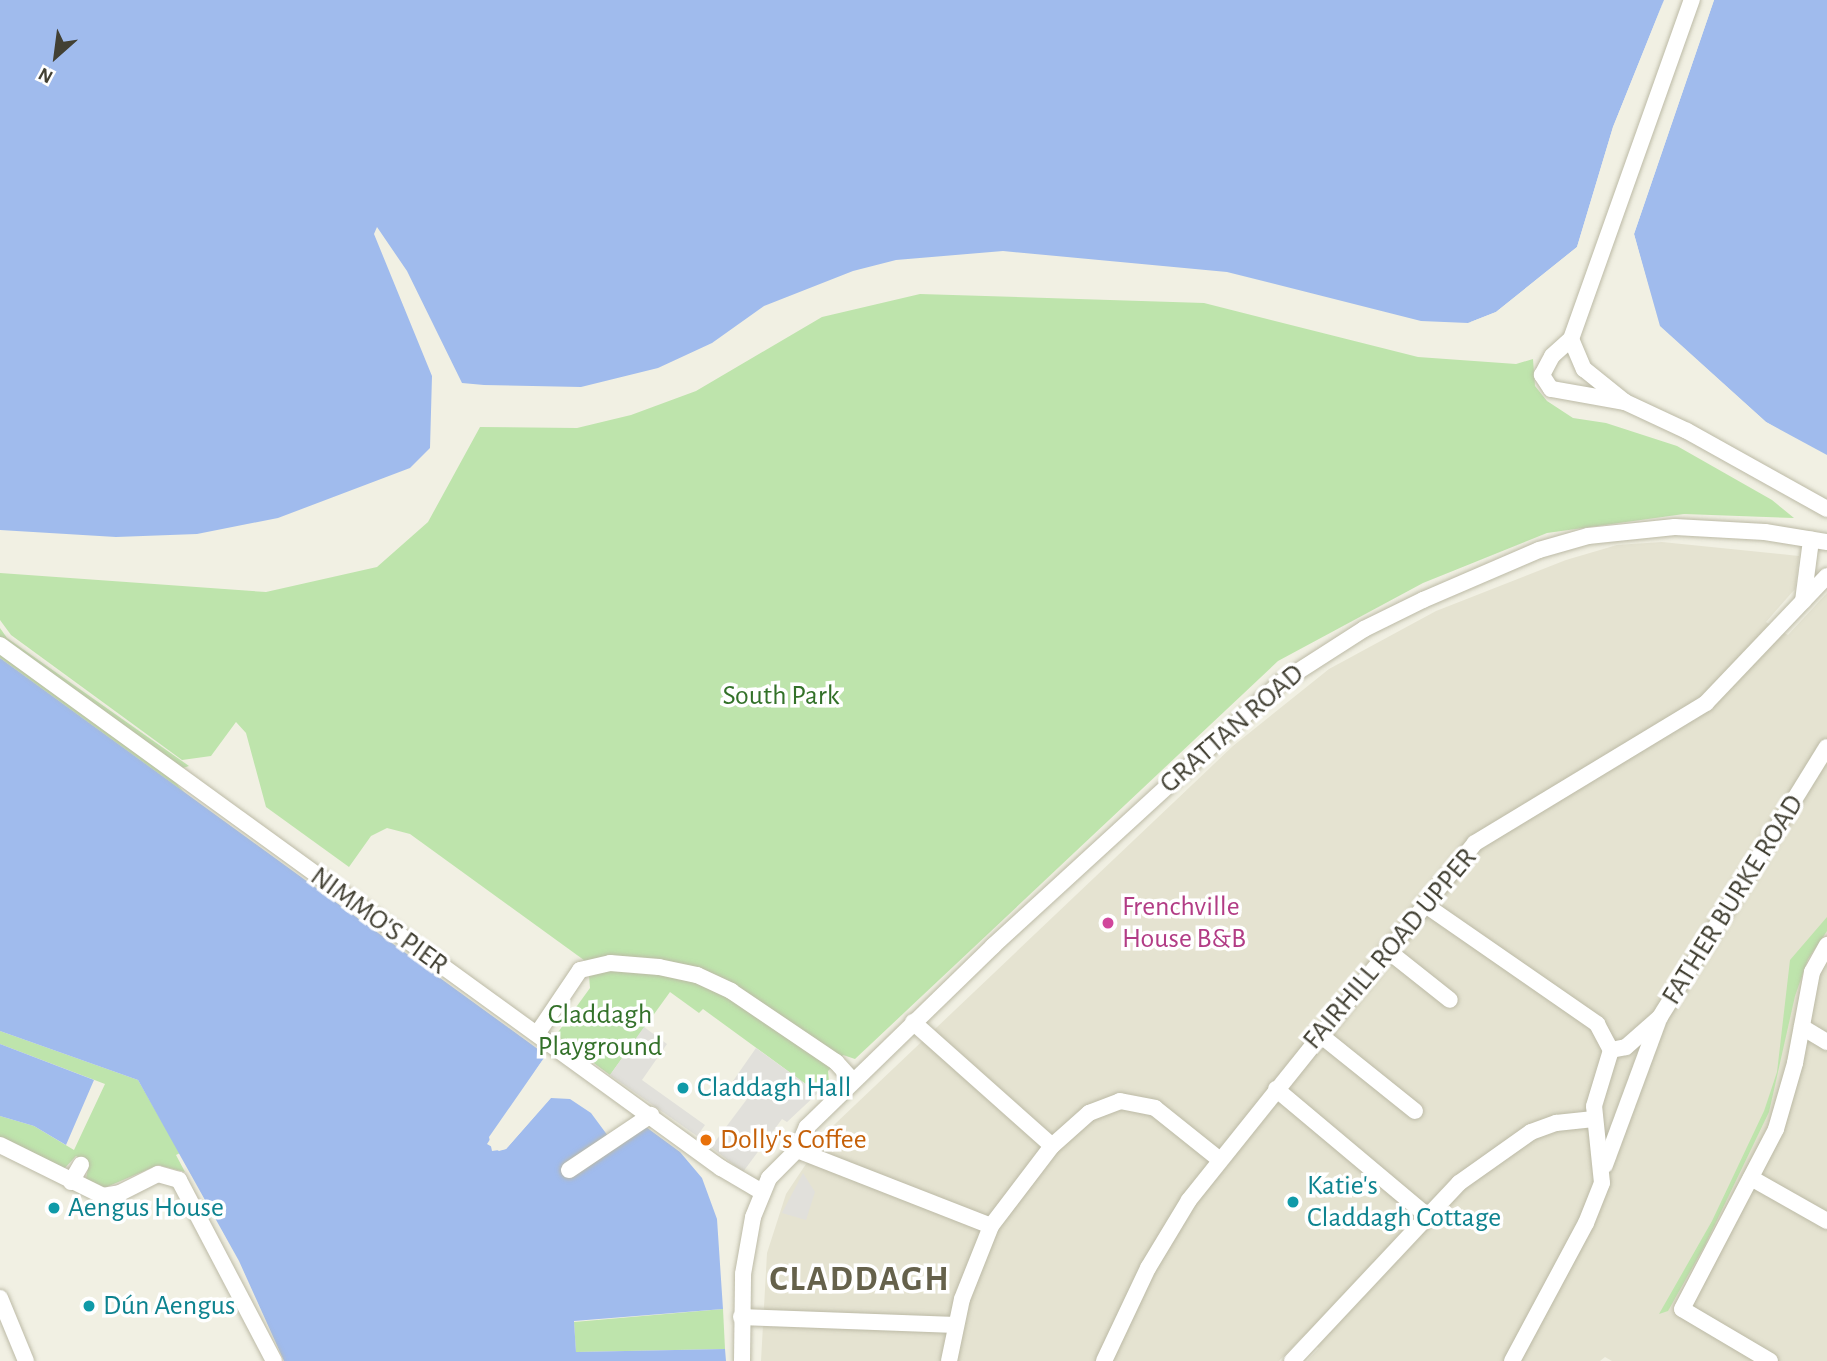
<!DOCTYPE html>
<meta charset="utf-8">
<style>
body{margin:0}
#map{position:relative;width:1827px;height:1361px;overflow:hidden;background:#f1f0e3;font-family:"Alegreya Sans",sans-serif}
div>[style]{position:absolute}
.residential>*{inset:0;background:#e5e3d1}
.green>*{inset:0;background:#bee4ac}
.parking>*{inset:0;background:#e1e0db}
.water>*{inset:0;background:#a0bbed}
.pier>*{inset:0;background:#f1f0e3}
.roads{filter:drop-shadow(0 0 2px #bcbaa6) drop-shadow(0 0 2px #bcbaa6)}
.minor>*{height:16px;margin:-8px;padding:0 8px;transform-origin:8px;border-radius:8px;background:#fff}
.dots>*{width:19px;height:19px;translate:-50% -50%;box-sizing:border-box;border:4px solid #fff;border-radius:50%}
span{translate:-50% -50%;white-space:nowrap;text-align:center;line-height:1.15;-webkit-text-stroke:7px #fff;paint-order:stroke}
.park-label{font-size:28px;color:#337129}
.street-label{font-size:28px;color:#424033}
.hotel-label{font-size:28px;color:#b23c85}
.left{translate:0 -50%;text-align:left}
.culture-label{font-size:28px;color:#0d838f}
.food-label{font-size:28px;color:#c56008}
.district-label{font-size:35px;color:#65614b;font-weight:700;letter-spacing:2px}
.north{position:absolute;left:21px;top:21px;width:70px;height:70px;-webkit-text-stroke:5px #fff;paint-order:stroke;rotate:208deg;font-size:19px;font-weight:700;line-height:28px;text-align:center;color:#424033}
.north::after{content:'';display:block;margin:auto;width:24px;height:32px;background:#424033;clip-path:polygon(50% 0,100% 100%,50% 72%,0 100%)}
</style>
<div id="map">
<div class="residential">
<div style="clip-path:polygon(1662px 542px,1799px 556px,1795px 589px,1766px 622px,1788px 635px,1827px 593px,1827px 1361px,1612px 1361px,1605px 1357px,1600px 1361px,1307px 1361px,1319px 1348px,1302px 1337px,1279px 1361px,761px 1361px,767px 1253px,786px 1194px,816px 1149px,815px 1143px,1233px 746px,1329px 669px,1436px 611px,1566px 560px,1617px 545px)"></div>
</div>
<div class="green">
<div style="clip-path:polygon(920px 294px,1204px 303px,1418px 357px,1516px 364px,1533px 359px,1535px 386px,1547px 401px,1573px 418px,1606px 423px,1677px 446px,1772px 500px,1794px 518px,1684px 514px,1547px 533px,1423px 583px,1278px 661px,855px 1059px,843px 1055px,828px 1071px,829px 1082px,818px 1093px,703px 1009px,699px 1013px,670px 992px,610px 1075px,556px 1035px,590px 988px,588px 963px,410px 834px,387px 828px,371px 836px,349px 867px,266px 807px,246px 733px,236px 722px,211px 756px,182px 760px,11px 635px,0 620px,0 573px,266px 592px,377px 567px,428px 522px,480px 427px,577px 428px,631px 415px,696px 391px,822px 317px)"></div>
<div style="clip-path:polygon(0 628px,7px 638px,189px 766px,177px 770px,0 640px)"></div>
<div style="clip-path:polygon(0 648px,172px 779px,184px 792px,0 658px)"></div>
<div style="clip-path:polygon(1827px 917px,1827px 931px,1808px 959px,1795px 996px,1769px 1112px,1705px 1245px,1668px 1311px,1659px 1314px,1712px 1221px,1764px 1111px,1777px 1072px,1790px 960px)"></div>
<div style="clip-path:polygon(0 1031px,138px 1080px,180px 1153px,176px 1155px,185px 1172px,158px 1165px,102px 1189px,86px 1179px,89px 1163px,76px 1156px,64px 1169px,0 1138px,0 1116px,34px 1126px,74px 1150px,105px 1084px,0 1044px)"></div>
<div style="clip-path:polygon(723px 1309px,725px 1349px,576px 1352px,574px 1322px)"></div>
</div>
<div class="parking">
<div style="clip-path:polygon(644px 1027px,667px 1044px,642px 1080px,705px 1125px,697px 1136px,610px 1075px)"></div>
<div style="clip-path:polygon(756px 1048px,818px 1093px,787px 1122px,782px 1119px,743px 1172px,711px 1147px,750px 1095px,733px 1081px)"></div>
<div style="clip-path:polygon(803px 1173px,815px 1192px,806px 1220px,782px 1213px)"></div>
</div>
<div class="water">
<div style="clip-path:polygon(0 0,1664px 0,1613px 127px,1577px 247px,1496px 312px,1468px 323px,1421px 321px,1227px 272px,1003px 251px,896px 260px,853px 271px,764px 306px,712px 343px,658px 368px,581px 387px,484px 385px,462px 383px,407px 271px,377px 227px,374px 234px,432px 376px,430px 448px,410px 468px,278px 518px,197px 534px,116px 537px,0 530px)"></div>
<div style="clip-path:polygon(1714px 0,1827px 0,1827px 455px,1766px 422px,1659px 326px,1634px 234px)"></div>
<div style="clip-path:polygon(0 658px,546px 1055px,487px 1144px,499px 1151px,506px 1149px,551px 1098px,570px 1099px,591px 1113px,608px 1136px,646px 1127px,680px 1152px,702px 1178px,717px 1219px,723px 1309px,574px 1321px,576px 1352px,725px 1349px,726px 1361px,284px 1361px,239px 1261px,138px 1080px,0 1031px)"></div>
<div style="clip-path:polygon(0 1044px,94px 1080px,66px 1145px,34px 1126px,0 1116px)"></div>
</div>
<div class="pier">
<div style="clip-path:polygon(1664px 0,1617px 129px,1580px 249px,1498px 315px,1468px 323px,1496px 312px,1577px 247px,1613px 127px)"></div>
<div style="clip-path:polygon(1711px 0,1714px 0,1634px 234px,1660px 326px,1766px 422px,1827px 458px,1764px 425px,1705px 377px,1657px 328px,1630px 235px)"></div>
<div style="clip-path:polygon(546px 1055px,492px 1146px,504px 1146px,554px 1094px,506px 1149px,492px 1151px,489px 1137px)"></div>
</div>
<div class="roads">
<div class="minor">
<div style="left:1571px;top:339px;width:33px;rotate:67deg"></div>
<div style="left:1584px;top:369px;width:53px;rotate:38.8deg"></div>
<div style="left:1625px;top:402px;width:68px;rotate:25.1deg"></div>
<div style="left:1687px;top:431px;width:160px;rotate:29.1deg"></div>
<div style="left:1625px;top:402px;width:75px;rotate:-170deg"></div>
<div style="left:1551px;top:389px;width:17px;rotate:-123deg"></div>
<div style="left:1542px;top:375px;width:21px;rotate:-62deg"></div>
<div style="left:1552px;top:356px;width:25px;rotate:-42deg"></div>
<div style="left:1571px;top:339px;width:360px;rotate:-70.4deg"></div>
<div style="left:1803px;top:601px;width:62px;rotate:-82.5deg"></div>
<div style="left:0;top:645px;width:891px;rotate:35.96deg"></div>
<div style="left:721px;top:1168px;width:48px;rotate:30.3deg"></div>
<div style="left:1424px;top:904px;width:211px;rotate:34.7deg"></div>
<div style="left:1597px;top:1024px;width:30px;rotate:62deg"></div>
<div style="left:1387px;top:950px;width:80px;rotate:38.4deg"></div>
<div style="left:913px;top:1022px;width:186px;rotate:41.7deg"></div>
<div style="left:1802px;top:1027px;width:29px;rotate:31deg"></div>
<div style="left:537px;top:1034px;width:77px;rotate:-56.1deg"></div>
<div style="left:580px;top:970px;width:31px;rotate:-13deg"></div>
<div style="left:610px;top:963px;width:49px;rotate:4.7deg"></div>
<div style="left:659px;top:967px;width:39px;rotate:12deg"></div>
<div style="left:697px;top:975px;width:38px;rotate:25deg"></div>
<div style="left:731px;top:991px;width:127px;rotate:34.1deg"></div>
<div style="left:836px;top:1062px;width:24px;rotate:48deg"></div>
<div style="left:1319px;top:1034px;width:123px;rotate:38.7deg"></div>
<div style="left:1276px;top:1089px;width:194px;rotate:40deg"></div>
<div style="left:0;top:1145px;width:115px;rotate:26.3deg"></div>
<div style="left:103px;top:1196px;width:17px;rotate:-10deg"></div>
<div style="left:120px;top:1193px;width:42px;rotate:-26.6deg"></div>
<div style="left:158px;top:1174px;width:22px;rotate:16deg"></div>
<div style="left:179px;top:1180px;width:204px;rotate:62.3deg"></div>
<div style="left:797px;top:1150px;width:208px;rotate:21.4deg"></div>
<div style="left:1605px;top:1165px;width:153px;rotate:-69.7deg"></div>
<div style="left:569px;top:1170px;width:99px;rotate:-33.9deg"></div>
<div style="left:1751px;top:1178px;width:87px;rotate:29.5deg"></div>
<div style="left:71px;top:1182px;width:20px;rotate:-60deg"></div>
<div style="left:0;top:1298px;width:68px;rotate:67.6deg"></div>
<div style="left:741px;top:1317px;width:214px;rotate:2.1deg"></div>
<div style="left:742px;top:1361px;width:87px;rotate:-89.3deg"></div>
<div style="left:743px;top:1274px;width:58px;rotate:-80deg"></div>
<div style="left:753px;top:1217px;width:42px;rotate:-67.7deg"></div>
<div style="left:769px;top:1178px;width:40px;rotate:-45deg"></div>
<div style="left:797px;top:1150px;width:25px;rotate:-67deg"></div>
<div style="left:807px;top:1127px;width:260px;rotate:-44.2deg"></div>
<div style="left:993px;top:946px;width:389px;rotate:-42.5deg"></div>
<div style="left:1280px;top:683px;width:100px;rotate:-32.7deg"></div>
<div style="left:1364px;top:629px;width:66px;rotate:-26.2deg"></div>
<div style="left:1423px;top:600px;width:126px;rotate:-23.3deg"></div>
<div style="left:1539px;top:550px;width:51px;rotate:-15.9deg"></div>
<div style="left:1588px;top:536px;width:87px;rotate:-5.9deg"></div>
<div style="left:1675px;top:527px;width:90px;rotate:3.2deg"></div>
<div style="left:1765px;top:532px;width:63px;rotate:9.2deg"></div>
<div style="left:949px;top:1361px;width:63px;rotate:-78.2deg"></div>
<div style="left:962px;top:1299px;width:79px;rotate:-68.3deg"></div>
<div style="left:991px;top:1226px;width:101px;rotate:-52.7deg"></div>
<div style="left:1052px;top:1146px;width:50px;rotate:-41.7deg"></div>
<div style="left:1089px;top:1113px;width:33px;rotate:-21deg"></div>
<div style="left:1120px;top:1101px;width:36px;rotate:11deg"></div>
<div style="left:1155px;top:1108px;width:82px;rotate:38.6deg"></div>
<div style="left:1104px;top:1361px;width:103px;rotate:-64.7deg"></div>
<div style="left:1148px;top:1268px;width:79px;rotate:-58.9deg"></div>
<div style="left:1189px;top:1200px;width:457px;rotate:-51.3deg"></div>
<div style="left:1475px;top:843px;width:270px;rotate:-31.2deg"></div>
<div style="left:1706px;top:703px;width:175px;rotate:-46.4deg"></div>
<div style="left:1292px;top:1361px;width:244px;rotate:-46.8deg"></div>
<div style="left:1459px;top:1183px;width:88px;rotate:-35.3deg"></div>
<div style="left:1531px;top:1132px;width:27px;rotate:-20deg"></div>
<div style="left:1556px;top:1123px;width:38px;rotate:-6deg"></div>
<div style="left:1512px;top:1361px;width:157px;rotate:-61.8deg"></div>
<div style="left:1586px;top:1223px;width:43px;rotate:-68.2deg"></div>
<div style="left:1602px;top:1183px;width:77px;rotate:-95.9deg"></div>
<div style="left:1594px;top:1106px;width:59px;rotate:-73.1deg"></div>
<div style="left:1611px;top:1050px;width:15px;rotate:-11deg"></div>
<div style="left:1626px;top:1047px;width:45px;rotate:-41.4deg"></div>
<div style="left:1660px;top:1017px;width:317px;rotate:-58.3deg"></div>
<div style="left:1770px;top:1361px;width:102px;rotate:-149.4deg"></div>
<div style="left:1682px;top:1309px;width:203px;rotate:-62.4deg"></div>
<div style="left:1776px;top:1129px;width:69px;rotate:-73.9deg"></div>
<div style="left:1795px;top:1063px;width:93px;rotate:-79.4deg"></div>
<div style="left:1812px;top:972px;width:31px;rotate:-61deg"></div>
</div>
</div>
<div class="dots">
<div style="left:1108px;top:923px;background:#d1479c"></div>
<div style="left:683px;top:1088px;background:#0f9aa8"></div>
<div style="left:706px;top:1140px;background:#e8710a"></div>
<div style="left:1293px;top:1202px;background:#0f9aa8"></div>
<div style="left:54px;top:1208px;background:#0f9aa8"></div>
<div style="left:89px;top:1306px;background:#0f9aa8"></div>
</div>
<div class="park-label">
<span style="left:781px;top:696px">South Park</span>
<span style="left:600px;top:1031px">Claddagh<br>Playground</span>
</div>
<div class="street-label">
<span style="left:1232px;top:729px;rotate:-41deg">GRATTAN ROAD</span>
<span style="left:1733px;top:900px;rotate:-58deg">FATHER BURKE ROAD</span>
<span style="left:379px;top:921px;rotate:36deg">NIMMO'S PIER</span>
<span style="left:1390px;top:949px;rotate:-50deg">FAIRHILL ROAD UPPER</span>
</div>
<div class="hotel-label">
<span class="left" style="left:1122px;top:923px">Frenchville<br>House B&amp;B</span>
</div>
<div class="culture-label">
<span class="left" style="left:697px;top:1088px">Claddagh Hall</span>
<span class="left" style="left:1307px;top:1202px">Katie's<br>Claddagh Cottage</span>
<span class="left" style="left:68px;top:1208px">Aengus House</span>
<span class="left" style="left:103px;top:1306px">Dún Aengus</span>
</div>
<div class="food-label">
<span class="left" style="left:720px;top:1140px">Dolly's Coffee</span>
</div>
<div class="district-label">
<span style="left:860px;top:1280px">CLADDAGH</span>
</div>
<div class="north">N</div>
</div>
